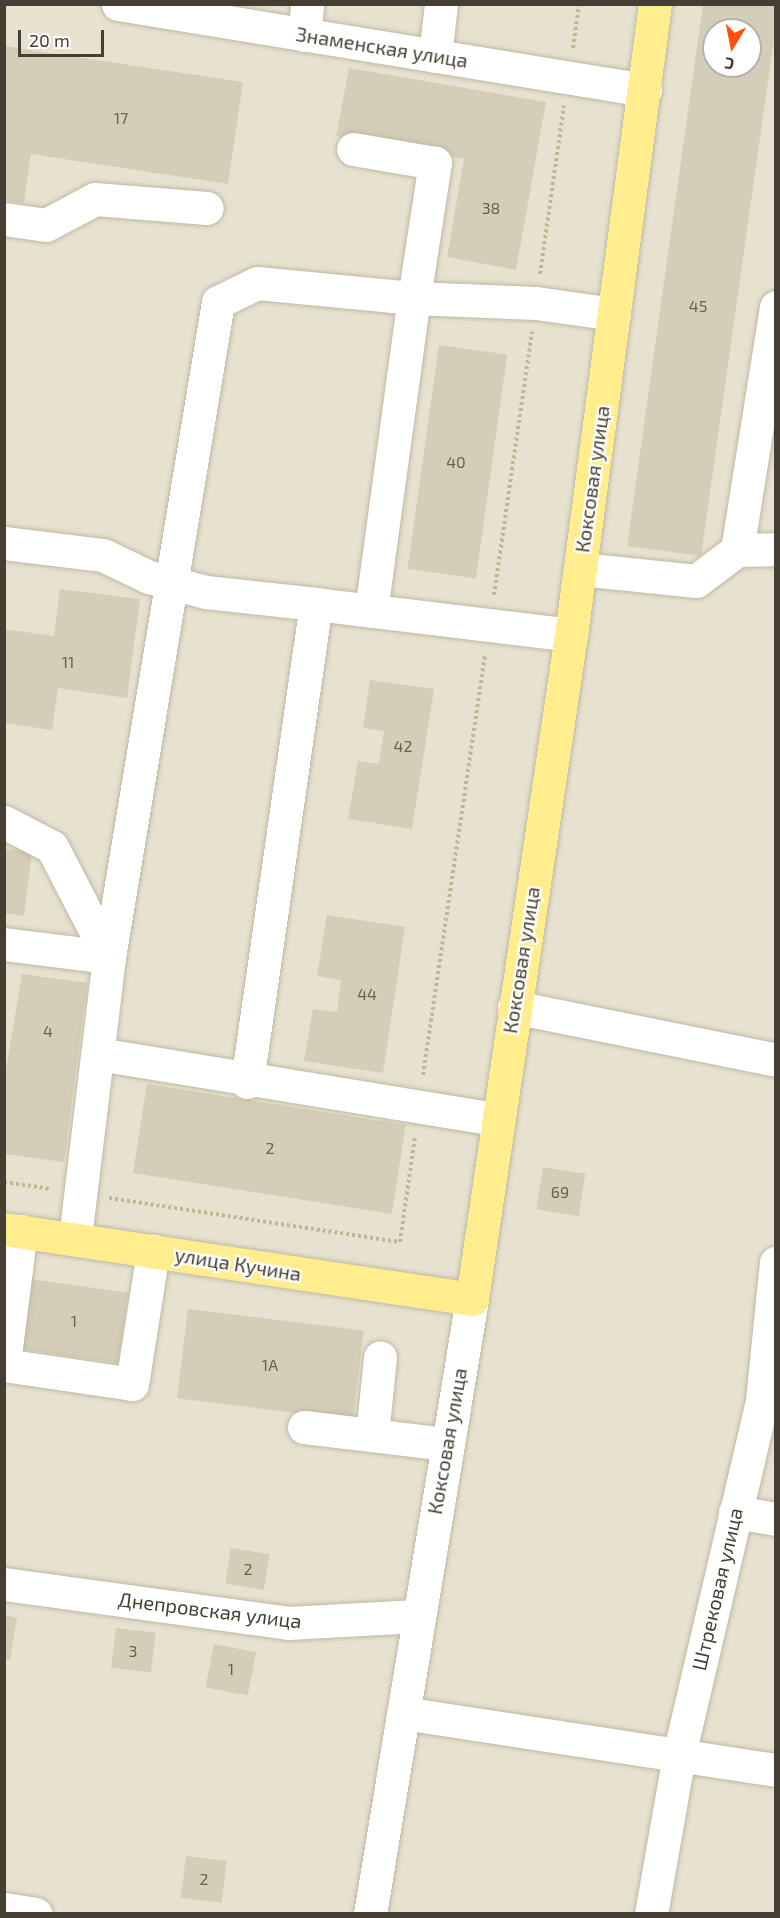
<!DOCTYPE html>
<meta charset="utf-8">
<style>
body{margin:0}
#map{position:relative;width:780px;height:1918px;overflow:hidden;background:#f2f0e2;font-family:"Exo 2",sans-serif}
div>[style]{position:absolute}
.residential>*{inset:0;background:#e7e2d0}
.building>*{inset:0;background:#d4cdb7;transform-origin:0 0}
.path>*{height:4px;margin-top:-2px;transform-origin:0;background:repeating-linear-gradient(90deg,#c1b794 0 3px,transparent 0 6px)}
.roads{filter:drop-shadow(0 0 2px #beb9a4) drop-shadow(0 0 2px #beb9a4)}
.minor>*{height:33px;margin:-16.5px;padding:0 16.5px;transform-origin:16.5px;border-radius:16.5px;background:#fff}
.major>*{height:33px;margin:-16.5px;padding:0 16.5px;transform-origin:16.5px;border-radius:16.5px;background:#ffed8e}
span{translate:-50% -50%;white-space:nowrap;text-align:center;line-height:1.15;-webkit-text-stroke:4.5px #fff;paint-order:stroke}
.number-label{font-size:16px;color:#686253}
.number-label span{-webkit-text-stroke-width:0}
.street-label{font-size:20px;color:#443f32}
.frame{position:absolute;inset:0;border:6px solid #443f32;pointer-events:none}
.north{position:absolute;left:702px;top:18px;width:60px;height:60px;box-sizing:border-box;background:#fff;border:2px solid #b4b2ad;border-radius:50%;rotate:190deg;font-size:16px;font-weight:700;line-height:24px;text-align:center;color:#443f32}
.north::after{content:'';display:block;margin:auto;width:21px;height:27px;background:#ff500c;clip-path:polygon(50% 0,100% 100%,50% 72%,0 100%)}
.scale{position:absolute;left:18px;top:30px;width:86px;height:27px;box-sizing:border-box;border:3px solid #443f32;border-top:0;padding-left:8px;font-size:18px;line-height:21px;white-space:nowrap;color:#443f32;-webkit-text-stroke:4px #fff;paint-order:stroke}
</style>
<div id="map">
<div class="residential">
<div style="clip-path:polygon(evenodd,5px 5px,775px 5px,775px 1913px,5px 1913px,5px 5px,714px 30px,750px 30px,750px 66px,714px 66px,714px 30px)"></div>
</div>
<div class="building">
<div style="clip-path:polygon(evenodd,703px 4px,776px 4px,776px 25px,701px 556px,627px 546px,703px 4px,714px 30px,750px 30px,750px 66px,714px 66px,714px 30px)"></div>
<div style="clip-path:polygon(4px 46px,243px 82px,228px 184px,31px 154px,24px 203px,4px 200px)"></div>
<div style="clip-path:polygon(349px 68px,546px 102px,516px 270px,447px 257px,464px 159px,336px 136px)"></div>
<div style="left:439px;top:345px;width:69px;height:226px;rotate:8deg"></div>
<div style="clip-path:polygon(60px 589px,140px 599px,127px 698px,58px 688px,52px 730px,4px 723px,4px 629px,54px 636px)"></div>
<div style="clip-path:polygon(370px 680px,434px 689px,412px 829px,348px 819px,358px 761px,379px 764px,384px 731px,363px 728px)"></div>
<div style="clip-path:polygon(4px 849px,32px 852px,24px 916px,4px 913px)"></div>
<div style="clip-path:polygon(327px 915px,405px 927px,383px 1073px,304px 1061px,313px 1009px,337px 1012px,341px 980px,317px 976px)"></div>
<div style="clip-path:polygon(22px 974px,87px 983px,64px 1162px,4px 1154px,4px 1080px)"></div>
<div style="left:147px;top:1084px;width:262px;height:90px;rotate:9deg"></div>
<div style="left:543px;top:1167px;width:43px;height:43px;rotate:9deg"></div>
<div style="left:30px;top:1279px;width:99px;height:71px;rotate:8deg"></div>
<div style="left:188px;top:1309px;width:177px;height:90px;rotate:7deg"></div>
<div style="left:231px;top:1548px;width:39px;height:36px;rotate:9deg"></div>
<div style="clip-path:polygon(5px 1615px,17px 1618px,10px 1660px,5px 1659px)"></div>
<div style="left:116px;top:1628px;width:40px;height:40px;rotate:7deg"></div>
<div style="left:214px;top:1644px;width:43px;height:44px;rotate:11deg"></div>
<div style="left:186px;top:1856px;width:41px;height:42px;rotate:7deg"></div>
</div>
<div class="path">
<div style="left:573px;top:48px;width:44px;rotate:-82.2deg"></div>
<div style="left:540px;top:274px;width:170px;rotate:-81.9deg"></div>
<div style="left:494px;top:595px;width:266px;rotate:-81.8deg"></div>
<div style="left:423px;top:1075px;width:425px;rotate:-81.6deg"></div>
<div style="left:4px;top:1182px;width:48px;rotate:8.5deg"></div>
<div style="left:109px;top:1198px;width:294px;rotate:8.6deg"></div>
<div style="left:400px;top:1242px;width:107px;rotate:-81.9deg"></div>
</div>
<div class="roads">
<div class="minor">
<div style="left:118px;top:4px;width:534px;rotate:9.27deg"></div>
<div style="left:304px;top:35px;width:31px;rotate:-84deg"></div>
<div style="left:435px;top:56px;width:52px;rotate:-83.4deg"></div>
<div style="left:4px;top:219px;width:42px;rotate:8.1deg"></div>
<div style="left:46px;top:225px;width:55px;rotate:-28deg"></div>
<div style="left:95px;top:199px;width:112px;rotate:4.6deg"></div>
<div style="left:776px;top:307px;width:246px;rotate:99.1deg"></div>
<div style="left:737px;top:550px;width:39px;rotate:-1deg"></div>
<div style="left:4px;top:543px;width:100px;rotate:6.9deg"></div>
<div style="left:103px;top:555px;width:51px;rotate:25.6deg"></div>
<div style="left:149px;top:577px;width:59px;rotate:14.7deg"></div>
<div style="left:206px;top:592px;width:111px;rotate:6.2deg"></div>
<div style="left:580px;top:569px;width:117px;rotate:5.9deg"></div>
<div style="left:696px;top:581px;width:51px;rotate:-37.1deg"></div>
<div style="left:371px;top:611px;width:316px;rotate:-82.2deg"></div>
<div style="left:414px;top:298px;width:122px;rotate:2.3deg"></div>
<div style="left:536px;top:303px;width:79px;rotate:8deg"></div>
<div style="left:4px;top:822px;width:54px;rotate:27.5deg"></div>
<div style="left:52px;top:847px;width:124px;rotate:62.6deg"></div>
<div style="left:4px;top:944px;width:106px;rotate:7.1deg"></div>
<div style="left:109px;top:957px;width:284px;rotate:96.9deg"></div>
<div style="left:109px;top:957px;width:664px;rotate:-80.55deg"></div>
<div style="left:218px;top:302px;width:43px;rotate:-26deg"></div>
<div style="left:257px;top:283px;width:158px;rotate:5.5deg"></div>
<div style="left:414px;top:298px;width:137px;rotate:-81.2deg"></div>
<div style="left:435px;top:163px;width:83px;rotate:-170.3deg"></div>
<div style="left:514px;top:1007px;width:267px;rotate:11.4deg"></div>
<div style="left:98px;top:1054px;width:404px;rotate:9.3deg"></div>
<div style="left:247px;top:1082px;width:483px;rotate:-81.8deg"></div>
<div style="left:316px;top:604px;width:257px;rotate:6.9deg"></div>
<div style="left:4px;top:1363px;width:133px;rotate:-82.7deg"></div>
<div style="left:4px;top:1365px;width:129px;rotate:8.4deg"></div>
<div style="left:132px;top:1384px;width:135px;rotate:-81deg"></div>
<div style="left:304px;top:1427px;width:144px;rotate:6.8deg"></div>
<div style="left:372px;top:1435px;width:78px;rotate:-84.1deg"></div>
<div style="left:735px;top:1512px;width:42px;rotate:9.7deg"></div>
<div style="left:4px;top:1584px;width:287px;rotate:7.8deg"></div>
<div style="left:288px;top:1623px;width:129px;rotate:-3.1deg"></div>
<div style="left:403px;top:1713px;width:377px;rotate:8.7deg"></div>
<div style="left:4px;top:1909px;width:32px;rotate:9deg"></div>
<div style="left:370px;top:1914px;width:623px;rotate:-80.58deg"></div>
<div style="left:651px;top:1914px;width:161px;rotate:-80deg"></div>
<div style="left:679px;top:1755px;width:365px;rotate:-76.8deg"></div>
<div style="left:762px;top:1400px;width:138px;rotate:-84.2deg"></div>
</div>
<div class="major">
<div style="left:4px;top:1229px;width:473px;rotate:8.5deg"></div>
<div style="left:472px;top:1299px;width:671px;rotate:-81.52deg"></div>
<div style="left:571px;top:635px;width:637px;rotate:-82.42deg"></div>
</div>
</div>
<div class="number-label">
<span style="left:121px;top:118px">17</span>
<span style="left:491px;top:208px">38</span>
<span style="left:698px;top:306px">45</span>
<span style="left:456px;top:462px">40</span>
<span style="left:68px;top:662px">11</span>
<span style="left:403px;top:746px">42</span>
<span style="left:367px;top:994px">44</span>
<span style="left:48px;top:1031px">4</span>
<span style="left:270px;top:1148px">2</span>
<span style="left:560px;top:1192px">69</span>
<span style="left:74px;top:1321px">1</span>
<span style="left:270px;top:1365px">1А</span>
<span style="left:248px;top:1569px">2</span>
<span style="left:133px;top:1651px">3</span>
<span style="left:231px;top:1669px">1</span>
<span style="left:204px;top:1879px">2</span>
</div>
<div class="street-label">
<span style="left:382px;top:47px;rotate:9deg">Знаменская улица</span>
<span style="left:592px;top:479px;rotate:-82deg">Коксовая улица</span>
<span style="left:521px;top:960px;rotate:-81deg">Коксовая улица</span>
<span style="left:238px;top:1264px;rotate:9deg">улица Кучина</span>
<span style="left:447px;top:1441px;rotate:-80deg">Коксовая улица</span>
<span style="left:717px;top:1589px;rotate:-77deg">Штрековая улица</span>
<span style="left:210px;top:1610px;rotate:7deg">Днепровская улица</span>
</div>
<div class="frame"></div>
<div class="north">С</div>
<div class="scale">20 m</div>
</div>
